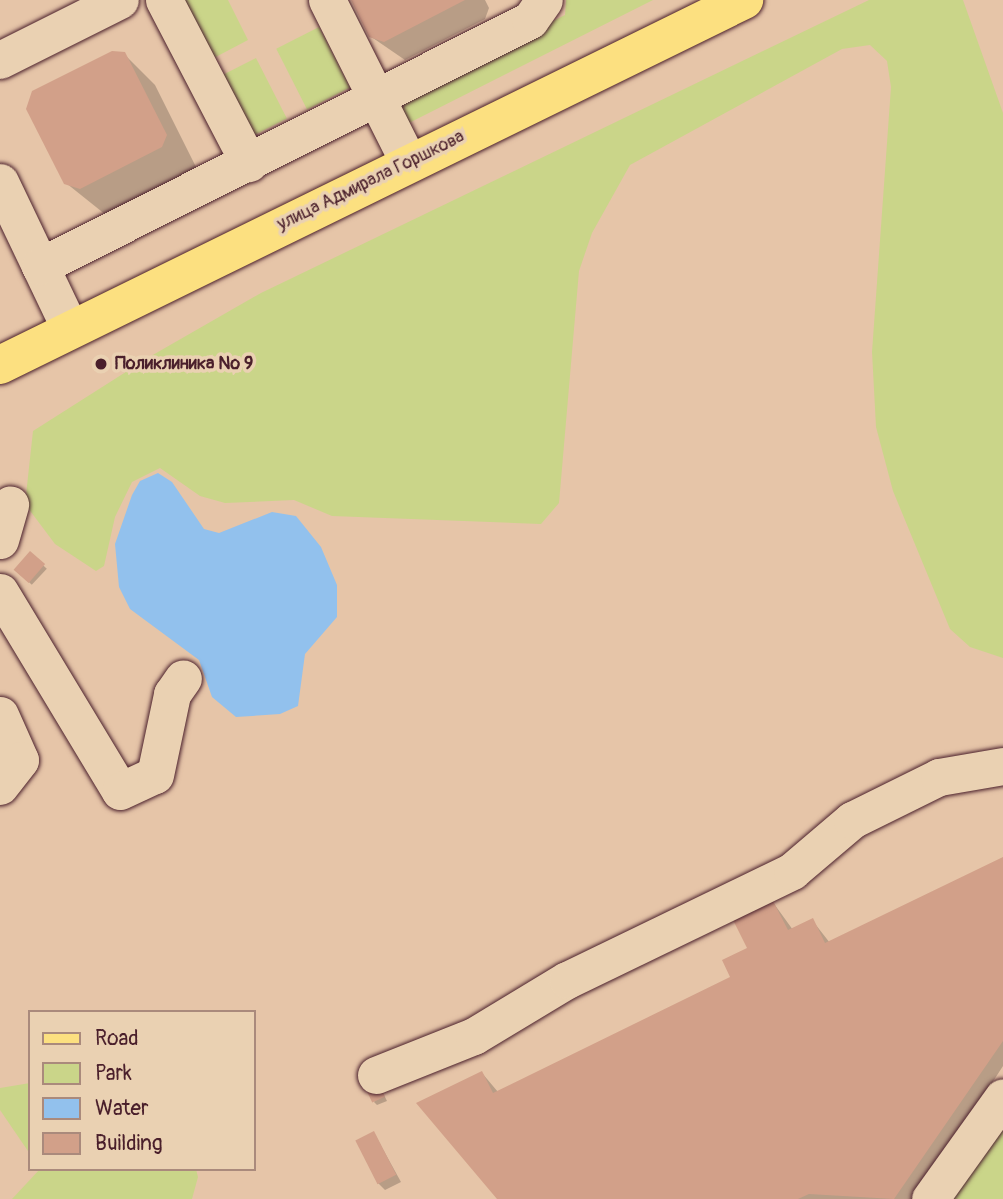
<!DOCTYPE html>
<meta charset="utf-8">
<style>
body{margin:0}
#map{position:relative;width:1003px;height:1199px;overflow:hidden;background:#e6c5a8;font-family:Pangolin,sans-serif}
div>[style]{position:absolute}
.green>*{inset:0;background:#cad589;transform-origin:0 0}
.water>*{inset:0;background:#92c1ed}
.shadow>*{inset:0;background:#0003;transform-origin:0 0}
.building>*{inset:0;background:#d2a089;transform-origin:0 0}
.roads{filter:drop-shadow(0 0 2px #4a1f2b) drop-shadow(0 0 2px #4a1f2b)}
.minor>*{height:37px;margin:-18.5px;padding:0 18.5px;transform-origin:18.5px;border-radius:18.5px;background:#ead1b2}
.major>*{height:38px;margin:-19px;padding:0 19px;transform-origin:19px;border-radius:19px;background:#fce080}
.dots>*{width:19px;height:19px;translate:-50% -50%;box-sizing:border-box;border:4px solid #ead1b2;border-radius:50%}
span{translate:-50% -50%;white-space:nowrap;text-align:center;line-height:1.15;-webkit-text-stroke:7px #ead1b2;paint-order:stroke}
.street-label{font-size:18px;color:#4a1f2b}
.poi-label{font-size:18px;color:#4a1f2b;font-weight:700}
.left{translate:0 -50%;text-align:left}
.legend{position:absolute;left:28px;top:1010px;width:228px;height:161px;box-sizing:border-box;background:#ead1b2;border:2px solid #aa8a7c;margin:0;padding:9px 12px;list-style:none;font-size:21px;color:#4a1f2b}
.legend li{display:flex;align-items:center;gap:14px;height:35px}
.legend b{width:35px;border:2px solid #aa8a7c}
</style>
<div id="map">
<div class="green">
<div style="clip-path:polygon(180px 0,228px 0,248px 40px,210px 60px)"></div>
<div style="clip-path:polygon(566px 0,653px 0,407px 124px,387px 104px,565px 15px)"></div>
<div style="clip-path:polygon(869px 0,963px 0,1003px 113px,1003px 658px,970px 647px,950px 629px,893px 491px,876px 427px,872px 352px,891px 87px,887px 61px,870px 45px,842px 49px,630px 165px,592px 233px,579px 271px,559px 503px,541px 524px,332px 516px,294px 500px,225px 503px,200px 496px,160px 468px,132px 482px,115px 517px,104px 566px,96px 571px,55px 544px,25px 504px,33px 431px,151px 356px,261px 293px)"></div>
<div style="left:319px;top:27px;width:68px;height:48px;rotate:63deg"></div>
<div style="left:256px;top:58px;width:68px;height:41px;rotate:63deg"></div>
<div style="clip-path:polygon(30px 1083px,30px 1154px,0 1110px,0 1088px)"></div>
<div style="clip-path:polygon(1003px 1124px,1003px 1199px,951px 1199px)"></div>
<div style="clip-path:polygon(40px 1169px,196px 1169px,198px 1177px,192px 1199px,12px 1199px)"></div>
</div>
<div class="water">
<div style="clip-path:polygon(158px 473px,172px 482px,204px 529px,219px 533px,272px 512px,296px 516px,321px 547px,337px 585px,337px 617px,305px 654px,298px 706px,280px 714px,236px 717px,212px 697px,199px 660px,130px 609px,119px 587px,115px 544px,132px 495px,140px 481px)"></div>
</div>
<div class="shadow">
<div style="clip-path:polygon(353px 0,485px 0,489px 8px,485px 19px,405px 60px,370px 36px)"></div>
<div style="clip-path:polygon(124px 54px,155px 85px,196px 167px,192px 178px,111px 219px,66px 183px)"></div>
<div style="left:30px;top:553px;width:23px;height:22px;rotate:43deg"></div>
<div style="clip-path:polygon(1003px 859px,1003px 1066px,917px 1199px,499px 1199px,482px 1073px,498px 1092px,732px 978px,772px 901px,793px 930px,812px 920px,830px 943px)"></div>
<div style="clip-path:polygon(381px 1089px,387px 1101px,377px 1105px,374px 1102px)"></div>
<div style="clip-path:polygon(374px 1133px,401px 1182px,385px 1190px,378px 1183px)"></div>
</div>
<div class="building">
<div style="clip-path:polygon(351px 0,465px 0,384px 42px,369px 37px)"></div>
<div style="clip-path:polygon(112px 51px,125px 52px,167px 135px,162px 147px,80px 189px,64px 184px,26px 109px,32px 91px)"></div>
<div style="left:30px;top:551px;width:20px;height:25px;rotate:41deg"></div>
<div style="clip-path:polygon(1003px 857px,1003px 1041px,894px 1199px,809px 1194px,798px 1199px,497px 1199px,416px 1103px,482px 1071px,493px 1093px,730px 977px,722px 960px,747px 948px,732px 918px,772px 899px,788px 930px,813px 918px,825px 943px)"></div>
<div style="left:379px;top:1084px;width:14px;height:14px;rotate:65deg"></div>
<div style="left:374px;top:1131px;width:49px;height:21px;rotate:63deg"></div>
</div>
<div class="roads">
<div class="minor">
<div style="left:164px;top:0;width:184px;rotate:62.5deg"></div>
<div style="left:327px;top:0;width:182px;rotate:63.3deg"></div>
<div style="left:0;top:60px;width:134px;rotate:-26.6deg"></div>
<div style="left:0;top:182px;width:163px;rotate:64.5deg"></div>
<div style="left:40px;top:266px;width:548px;rotate:-26.66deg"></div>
<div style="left:530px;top:20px;width:24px;rotate:-55deg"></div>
<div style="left:0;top:540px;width:37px;rotate:-74deg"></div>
<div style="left:0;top:592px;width:232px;rotate:58.9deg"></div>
<div style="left:120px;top:791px;width:38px;rotate:-25deg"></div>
<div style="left:155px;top:775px;width:83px;rotate:-78.1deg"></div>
<div style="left:172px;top:694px;width:19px;rotate:-55deg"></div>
<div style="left:0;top:715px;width:49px;rotate:66deg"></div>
<div style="left:20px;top:760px;width:33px;rotate:128deg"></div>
<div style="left:376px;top:1075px;width:105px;rotate:-21.7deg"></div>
<div style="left:474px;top:1036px;width:109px;rotate:-31.1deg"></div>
<div style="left:567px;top:980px;width:250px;rotate:-25.8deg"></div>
<div style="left:792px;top:871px;width:79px;rotate:-40.4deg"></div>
<div style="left:852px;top:820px;width:97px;rotate:-26.3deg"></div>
<div style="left:939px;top:777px;width:65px;rotate:-9.8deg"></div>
<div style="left:930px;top:1199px;width:125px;rotate:-54.4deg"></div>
</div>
<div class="major">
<div style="left:0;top:365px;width:829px;rotate:-26.13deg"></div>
</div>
</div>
<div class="dots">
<div style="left:101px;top:364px;background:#4a1f2b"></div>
</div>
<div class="street-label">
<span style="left:371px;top:181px;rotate:-26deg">улица Адмирала Горшкова</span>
</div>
<div class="poi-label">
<span class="left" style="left:115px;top:364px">Поликлиника № 9</span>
</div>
<ul class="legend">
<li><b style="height:9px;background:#fce080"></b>Road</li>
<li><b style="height:19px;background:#cad589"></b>Park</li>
<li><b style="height:19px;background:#92c1ed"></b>Water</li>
<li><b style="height:19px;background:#d2a089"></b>Building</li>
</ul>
</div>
